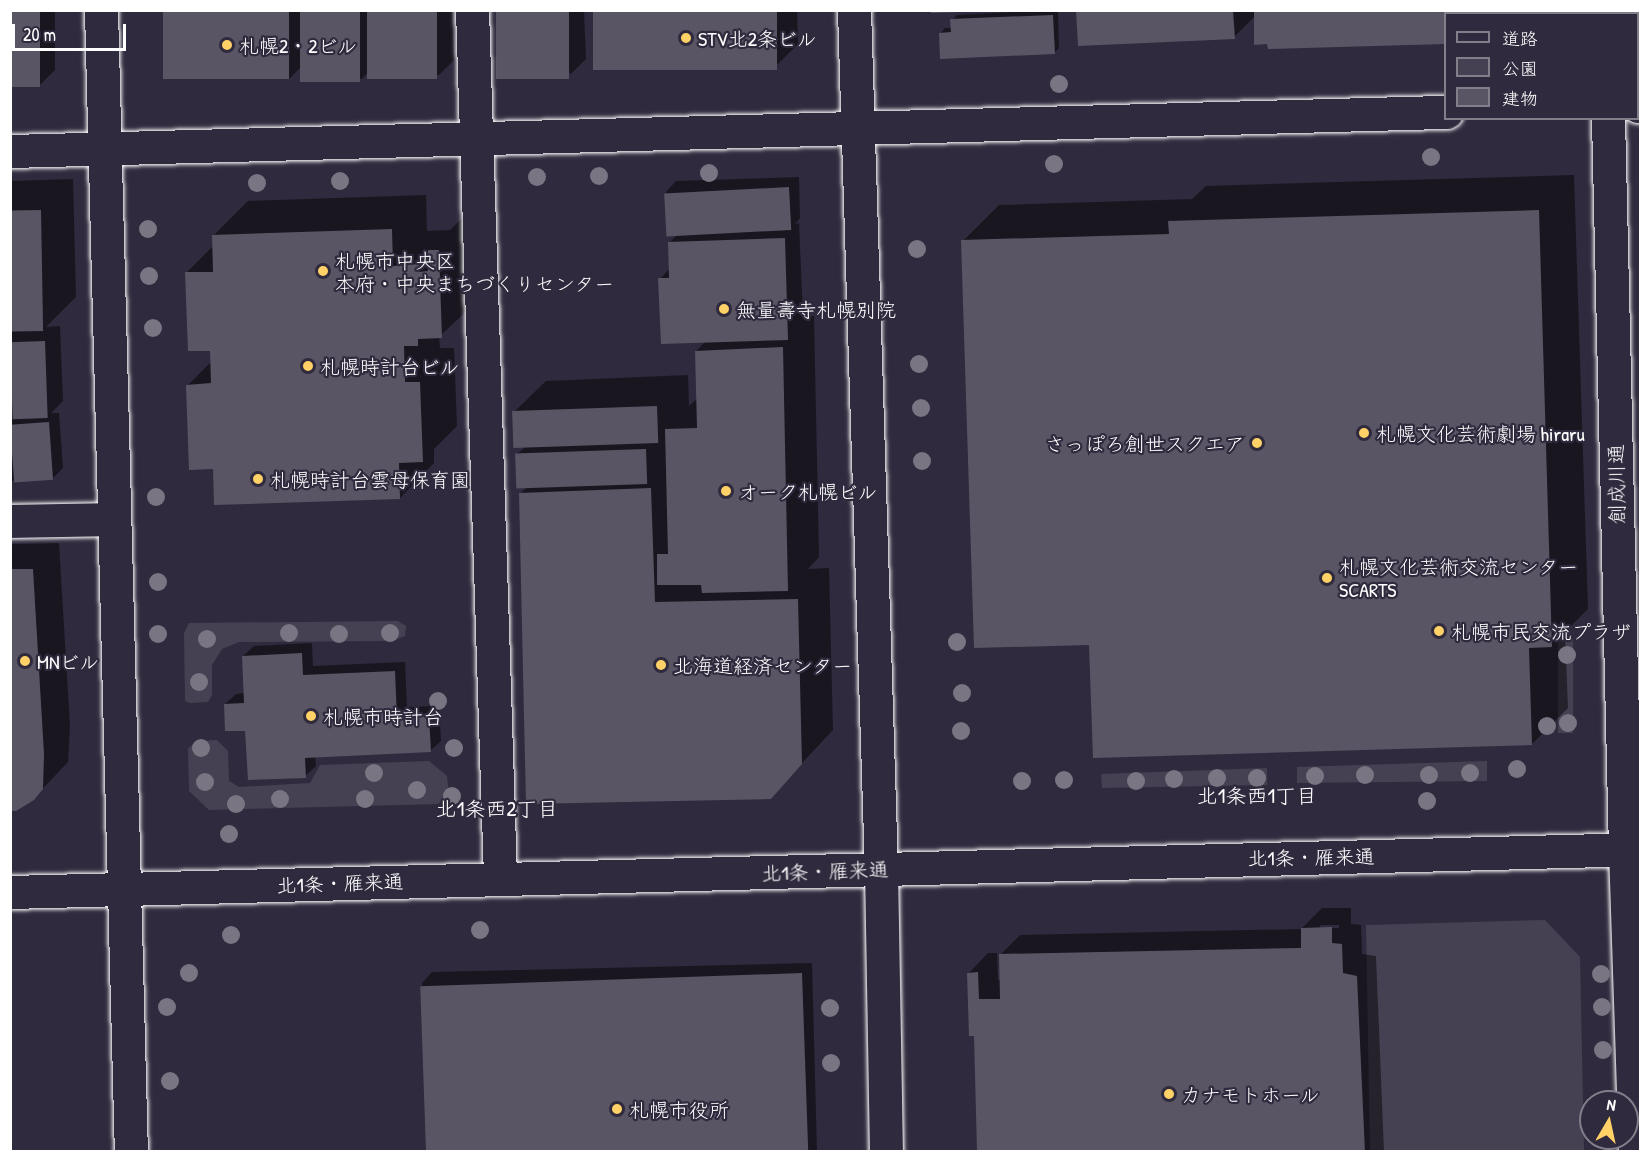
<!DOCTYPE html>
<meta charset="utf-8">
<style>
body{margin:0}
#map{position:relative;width:1651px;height:1162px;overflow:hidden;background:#2f2a3d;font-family:"Patrick Hand","Klee One",sans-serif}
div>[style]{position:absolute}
.green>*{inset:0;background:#464152;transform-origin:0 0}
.shadow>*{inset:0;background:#0007}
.building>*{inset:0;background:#595564;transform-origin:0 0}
.roads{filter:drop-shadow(0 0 2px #fff) drop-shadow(0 0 2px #fff)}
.minor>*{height:33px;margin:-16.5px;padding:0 16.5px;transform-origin:16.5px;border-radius:16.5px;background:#2f2a3d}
.major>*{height:33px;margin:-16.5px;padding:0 16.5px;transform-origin:16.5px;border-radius:16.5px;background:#2f2a3d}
.highway>*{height:33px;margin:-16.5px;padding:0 16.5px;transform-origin:16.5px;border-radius:16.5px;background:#2f2a3d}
.trees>*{width:18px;height:18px;margin:-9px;border-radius:50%;background:#797582}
.dots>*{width:16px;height:16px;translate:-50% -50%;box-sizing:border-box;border:3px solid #2f2a3d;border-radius:50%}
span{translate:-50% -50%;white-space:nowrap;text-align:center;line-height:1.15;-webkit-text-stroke:4.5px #2f2a3d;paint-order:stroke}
.poi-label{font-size:20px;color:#fff}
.left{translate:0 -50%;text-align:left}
.right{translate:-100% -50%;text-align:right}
.street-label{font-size:20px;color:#fff}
.neighbourhood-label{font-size:21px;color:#fff}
.frame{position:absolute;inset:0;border:12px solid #fff;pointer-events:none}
.legend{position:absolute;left:1444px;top:12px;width:195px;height:108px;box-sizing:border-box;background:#2f2a3d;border:2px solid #827f8b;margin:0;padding:8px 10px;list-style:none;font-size:18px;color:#fff}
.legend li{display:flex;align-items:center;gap:12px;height:30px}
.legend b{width:30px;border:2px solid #827f8b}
.north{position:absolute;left:1579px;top:1090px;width:60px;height:60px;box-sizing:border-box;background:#2f2a3d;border:2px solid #827f8b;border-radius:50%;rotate:9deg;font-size:16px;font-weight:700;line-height:24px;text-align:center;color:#fff}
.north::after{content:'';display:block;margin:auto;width:21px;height:27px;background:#ffd166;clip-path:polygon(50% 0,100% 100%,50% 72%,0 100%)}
.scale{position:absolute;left:12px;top:24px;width:114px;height:27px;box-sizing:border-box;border:3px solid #fff;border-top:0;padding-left:8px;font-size:18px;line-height:21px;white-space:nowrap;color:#fff;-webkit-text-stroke:4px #2f2a3d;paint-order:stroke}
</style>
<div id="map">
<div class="green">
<div style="clip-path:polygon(398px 621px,406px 626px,405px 636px,393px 641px,239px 642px,222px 649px,212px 665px,212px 695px,208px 702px,190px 703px,185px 701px,184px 633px,189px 623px)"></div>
<div style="left:1558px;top:638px;width:15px;height:95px"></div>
<div style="clip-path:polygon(217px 740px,228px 751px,229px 781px,239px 787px,310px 783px,320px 765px,429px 761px,447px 776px,449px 795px,438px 804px,209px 810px,189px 791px,188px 748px,199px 741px)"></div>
<div style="clip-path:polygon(1487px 761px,1487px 781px,1297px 783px,1297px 767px)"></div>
<div style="clip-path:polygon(1267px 768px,1267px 785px,1102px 788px,1101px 774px)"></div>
<div style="clip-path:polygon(1545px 920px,1580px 957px,1584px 1151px,1370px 1151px,1366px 925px)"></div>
</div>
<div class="shadow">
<div style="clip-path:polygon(10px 10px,55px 10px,55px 70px,40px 85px)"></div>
<div style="clip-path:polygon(164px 10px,452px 10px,454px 60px,439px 75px,370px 70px,362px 79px,303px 65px,289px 79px)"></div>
<div style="clip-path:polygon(498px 10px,584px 10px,586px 59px,571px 74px)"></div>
<div style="clip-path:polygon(595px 10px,797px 10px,798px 44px,778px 64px)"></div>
<div style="clip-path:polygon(1049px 10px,1058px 11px,1059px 48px,1054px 53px,941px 33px,945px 28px,952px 28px,952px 20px,957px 15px)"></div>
<div style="clip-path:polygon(1078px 10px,1516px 10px,1517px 14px,1256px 15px,1234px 37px)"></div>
<div style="clip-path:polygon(1574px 175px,1588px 609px,1565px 632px,1568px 708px,1532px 744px,1090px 643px,963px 241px,999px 205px,1192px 199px,1206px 186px)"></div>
<div style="clip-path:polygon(799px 177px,800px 218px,795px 224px,799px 223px,803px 316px,814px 316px,819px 557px,808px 569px,829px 568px,833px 730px,770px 797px,520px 494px,527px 487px,516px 455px,524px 448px,514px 412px,546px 381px,688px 375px,689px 406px,698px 398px,696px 351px,706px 341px,660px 279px,670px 268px,669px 243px,679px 233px,666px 192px,676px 181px)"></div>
<div style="clip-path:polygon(73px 179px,76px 297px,46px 327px,60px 326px,63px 401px,51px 413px,59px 413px,63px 468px,53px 478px,10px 481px,10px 181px)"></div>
<div style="clip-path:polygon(426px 195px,427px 231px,450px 230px,464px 216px,476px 302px,439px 337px,440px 348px,454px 348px,457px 426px,434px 449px,434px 463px,400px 498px,214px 468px,188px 385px,212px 361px,212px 349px,186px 273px,213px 246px,213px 236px,248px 201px)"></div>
<div style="clip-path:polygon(59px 543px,70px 726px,68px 762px,33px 799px,10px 810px,10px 544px)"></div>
<div style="clip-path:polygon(312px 643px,313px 666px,405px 662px,407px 707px,439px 706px,441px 741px,430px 751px,315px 756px,316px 766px,305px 776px,246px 729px,225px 704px,236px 694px,245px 693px,243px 656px,254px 646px)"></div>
<div style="clip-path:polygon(evenodd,1322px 908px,1351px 908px,1351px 924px,1361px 925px,1362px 954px,1376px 956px,1384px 1152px,979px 1152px,976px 1034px,969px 973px,988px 953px,997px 953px,998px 980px,1001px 980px,1000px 955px,1020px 935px,1301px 929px,1322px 908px,1320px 925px,1339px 925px,1339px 928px,1320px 928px,1320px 925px)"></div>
<div style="clip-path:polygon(812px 963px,817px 1152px,427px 1152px,422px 983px,432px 972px)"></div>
</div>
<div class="building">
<div style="left:10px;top:10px;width:30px;height:77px"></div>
<div style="left:163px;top:10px;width:126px;height:69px"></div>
<div style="left:300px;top:10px;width:60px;height:72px"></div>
<div style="left:367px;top:10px;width:70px;height:69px"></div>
<div style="left:496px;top:10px;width:73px;height:69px"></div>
<div style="left:593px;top:10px;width:184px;height:60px"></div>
<div style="clip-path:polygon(931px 10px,963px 10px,963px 12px,931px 13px)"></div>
<div style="clip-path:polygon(1076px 10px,1233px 10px,1235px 39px,1078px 46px)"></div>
<div style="clip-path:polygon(1254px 10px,1501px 10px,1501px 14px,1446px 14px,1446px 44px,1268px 49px,1267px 44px,1254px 45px)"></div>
<div style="clip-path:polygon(1053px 15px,1055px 54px,940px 59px,939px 33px,951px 32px,950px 19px)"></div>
<div style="left:789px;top:187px;width:43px;height:125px;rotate:87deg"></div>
<div style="left:41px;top:210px;width:121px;height:31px;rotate:89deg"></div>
<div style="clip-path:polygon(1539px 210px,1552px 647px,1529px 648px,1532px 745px,1093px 758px,1089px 645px,974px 648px,961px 240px,1169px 234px,1168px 221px)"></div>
<div style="clip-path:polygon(392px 229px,393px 266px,419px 264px,419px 272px,428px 271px,428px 250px,439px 250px,442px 338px,418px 339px,418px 346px,404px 346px,405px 382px,420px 382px,423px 462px,399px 463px,400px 499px,214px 505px,213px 469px,189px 470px,186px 385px,211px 383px,210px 351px,188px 351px,185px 272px,213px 272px,212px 235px)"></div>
<div style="clip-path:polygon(785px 238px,788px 340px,661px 344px,658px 278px,669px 278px,668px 242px)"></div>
<div style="left:45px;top:341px;width:77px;height:35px;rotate:88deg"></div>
<div style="clip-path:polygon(783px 347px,788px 591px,702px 593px,701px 585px,657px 585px,657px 554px,668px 554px,665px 429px,697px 428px,695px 351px)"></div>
<div style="left:657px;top:406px;width:37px;height:145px;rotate:88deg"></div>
<div style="left:49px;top:422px;width:58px;height:39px;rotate:86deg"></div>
<div style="left:646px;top:449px;width:35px;height:131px;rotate:88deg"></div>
<div style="clip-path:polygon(651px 488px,655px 602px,798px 599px,802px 764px,771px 799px,526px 804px,519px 493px)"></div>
<div style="clip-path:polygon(10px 569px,33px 569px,44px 754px,43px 789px,34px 800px,16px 811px,10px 811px)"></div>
<div style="clip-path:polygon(302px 653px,303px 675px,395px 671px,397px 717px,429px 715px,431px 752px,305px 758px,306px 778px,248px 780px,245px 731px,225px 731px,224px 704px,244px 703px,242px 656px)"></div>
<div style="clip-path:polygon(1332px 927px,1332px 943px,1342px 944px,1343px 973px,1357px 976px,1365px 1152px,977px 1152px,974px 1036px,969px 1036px,967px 973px,978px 972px,979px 999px,1000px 999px,999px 954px,1301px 948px,1301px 928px)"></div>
<div style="left:802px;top:973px;width:179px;height:382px;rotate:88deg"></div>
</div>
<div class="roads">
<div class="minor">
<div style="left:101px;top:10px;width:1142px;rotate:88.5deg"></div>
<div style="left:472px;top:10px;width:868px;rotate:88.15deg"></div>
<div style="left:854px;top:10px;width:858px;rotate:88.2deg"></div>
<div style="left:881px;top:868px;width:284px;rotate:89deg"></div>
<div style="left:1638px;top:106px;width:2px"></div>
<div style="left:10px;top:151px;width:1437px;rotate:-1.56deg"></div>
<div style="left:10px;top:521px;width:104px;rotate:-1.1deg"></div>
</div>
<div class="major">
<div style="left:1625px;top:850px;width:302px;rotate:88.1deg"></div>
</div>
<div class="highway">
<div style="left:1605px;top:10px;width:4px;rotate:90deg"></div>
<div style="left:1608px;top:118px;width:732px;rotate:88.67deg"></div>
<div style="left:10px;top:892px;width:1631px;rotate:-1.51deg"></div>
</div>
</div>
<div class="trees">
<div style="left:1059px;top:84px"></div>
<div style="left:1431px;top:157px"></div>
<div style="left:1054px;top:164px"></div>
<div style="left:709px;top:173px"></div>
<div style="left:599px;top:176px"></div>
<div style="left:537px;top:177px"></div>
<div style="left:340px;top:181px"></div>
<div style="left:257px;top:183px"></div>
<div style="left:148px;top:229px"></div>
<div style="left:917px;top:249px"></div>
<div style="left:149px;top:276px"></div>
<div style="left:153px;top:328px"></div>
<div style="left:919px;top:364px"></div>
<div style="left:921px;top:408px"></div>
<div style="left:922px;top:461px"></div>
<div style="left:156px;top:497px"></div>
<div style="left:158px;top:582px"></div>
<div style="left:289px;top:633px"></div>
<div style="left:390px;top:633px"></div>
<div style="left:158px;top:634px"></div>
<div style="left:339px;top:634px"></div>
<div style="left:207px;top:639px"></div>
<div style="left:957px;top:642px"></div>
<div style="left:1567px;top:655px"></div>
<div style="left:199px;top:682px"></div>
<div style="left:962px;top:693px"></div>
<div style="left:438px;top:701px"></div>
<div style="left:1568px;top:723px"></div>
<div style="left:1547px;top:726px"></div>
<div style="left:961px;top:731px"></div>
<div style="left:201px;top:748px"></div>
<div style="left:454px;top:748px"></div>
<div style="left:1517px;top:769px"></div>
<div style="left:374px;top:773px"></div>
<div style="left:1470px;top:773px"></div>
<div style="left:1365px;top:775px"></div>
<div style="left:1429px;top:775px"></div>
<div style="left:1315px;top:776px"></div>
<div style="left:1217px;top:778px"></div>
<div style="left:1257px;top:778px"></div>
<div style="left:1174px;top:779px"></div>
<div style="left:1064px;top:780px"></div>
<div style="left:1022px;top:781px"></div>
<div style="left:1136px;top:781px"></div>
<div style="left:205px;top:782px"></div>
<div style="left:417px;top:790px"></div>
<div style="left:452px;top:796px"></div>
<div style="left:280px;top:799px"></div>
<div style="left:365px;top:799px"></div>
<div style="left:1427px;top:801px"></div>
<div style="left:236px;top:804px"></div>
<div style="left:229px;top:834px"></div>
<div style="left:480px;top:930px"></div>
<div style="left:231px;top:935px"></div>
<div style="left:189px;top:973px"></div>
<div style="left:1601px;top:974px"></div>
<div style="left:167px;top:1007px"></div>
<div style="left:1602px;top:1007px"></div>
<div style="left:830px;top:1008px"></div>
<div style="left:1603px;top:1050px"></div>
<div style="left:831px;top:1063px"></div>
<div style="left:170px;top:1081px"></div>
</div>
<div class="dots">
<div style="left:686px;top:38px;background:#ffd166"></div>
<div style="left:227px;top:45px;background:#ffd166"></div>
<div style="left:323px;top:271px;background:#ffd166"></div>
<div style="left:724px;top:309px;background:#ffd166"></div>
<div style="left:308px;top:366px;background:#ffd166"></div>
<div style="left:1364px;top:433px;background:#ffd166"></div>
<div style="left:1257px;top:443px;background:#ffd166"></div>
<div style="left:258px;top:479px;background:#ffd166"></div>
<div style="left:726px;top:491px;background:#ffd166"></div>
<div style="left:1327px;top:578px;background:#ffd166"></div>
<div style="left:1439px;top:631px;background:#ffd166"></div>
<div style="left:25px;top:661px;background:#ffd166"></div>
<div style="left:661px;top:665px;background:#ffd166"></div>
<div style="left:311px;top:716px;background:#ffd166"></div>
<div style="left:1169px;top:1094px;background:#ffd166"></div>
<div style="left:617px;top:1109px;background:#ffd166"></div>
</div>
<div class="poi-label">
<span class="left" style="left:698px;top:38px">STV北2条ビル</span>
<span class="left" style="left:239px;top:45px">札幌2・2ビル</span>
<span class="left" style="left:335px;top:272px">札幌市中央区<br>本府・中央まちづくりセンター</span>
<span class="left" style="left:736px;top:309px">無量壽寺札幌別院</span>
<span class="left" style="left:320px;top:366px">札幌時計台ビル</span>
<span class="left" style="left:1376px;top:433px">札幌文化芸術劇場 hiraru</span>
<span class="right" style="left:1245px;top:443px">さっぽろ創世スクエア</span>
<span class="left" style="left:270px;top:479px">札幌時計台雲母保育園</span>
<span class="left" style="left:738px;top:491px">オーク札幌ビル</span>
<span class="left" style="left:1339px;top:578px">札幌文化芸術交流センター<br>SCARTS</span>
<span class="left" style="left:1451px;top:631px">札幌市民交流プラザ</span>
<span class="left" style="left:37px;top:661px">MNビル</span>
<span class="left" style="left:673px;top:665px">北海道経済センター</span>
<span class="left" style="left:323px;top:716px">札幌市時計台</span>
<span class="left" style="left:1181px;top:1094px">カナモトホール</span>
<span class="left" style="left:629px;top:1109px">札幌市役所</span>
</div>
<div class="street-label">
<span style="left:1616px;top:484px;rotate:-91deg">創成川通</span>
<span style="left:1311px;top:857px;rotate:-1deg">北1条・雁来通</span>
<span style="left:825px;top:871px;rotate:-2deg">北1条・雁来通</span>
<span style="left:340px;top:883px;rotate:-2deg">北1条・雁来通</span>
</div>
<div class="neighbourhood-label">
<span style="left:1257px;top:796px">北1条西1丁目</span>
<span style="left:497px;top:809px">北1条西2丁目</span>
</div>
<div class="frame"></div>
<ul class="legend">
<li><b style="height:8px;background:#2f2a3d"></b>道路</li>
<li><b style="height:16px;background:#464152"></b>公園</li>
<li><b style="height:16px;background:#595564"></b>建物</li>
</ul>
<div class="north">N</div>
<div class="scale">20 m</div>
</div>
